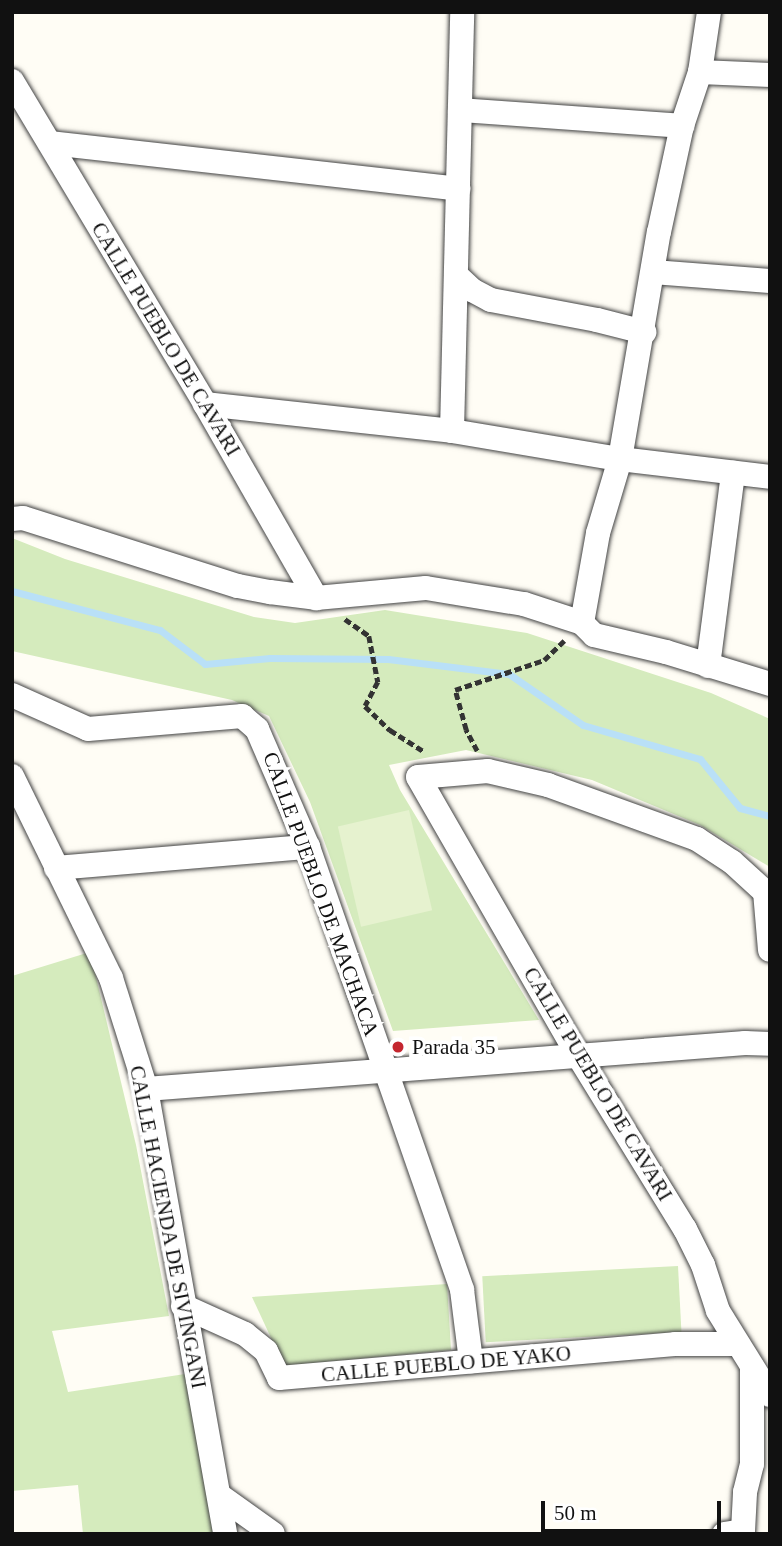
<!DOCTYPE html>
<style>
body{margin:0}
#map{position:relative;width:782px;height:1546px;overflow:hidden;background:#fffdf5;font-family:"Times New Roman",serif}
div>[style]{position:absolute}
.green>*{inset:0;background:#d5ebbd;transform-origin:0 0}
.pitch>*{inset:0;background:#e6f2cf;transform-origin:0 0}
.stream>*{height:7px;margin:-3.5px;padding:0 3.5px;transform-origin:3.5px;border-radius:3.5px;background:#b9e0f7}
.path>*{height:4.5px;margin-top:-2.25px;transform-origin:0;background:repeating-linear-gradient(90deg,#333 0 7px,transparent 0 10.5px)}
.roads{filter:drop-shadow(0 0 2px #444) drop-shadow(0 0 2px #444)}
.minor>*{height:24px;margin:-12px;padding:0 12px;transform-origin:12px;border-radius:12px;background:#fff}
.dots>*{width:19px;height:19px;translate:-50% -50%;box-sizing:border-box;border:4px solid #fff;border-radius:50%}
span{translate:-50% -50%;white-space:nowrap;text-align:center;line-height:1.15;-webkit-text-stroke:7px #fff;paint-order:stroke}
.street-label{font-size:21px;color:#111}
.poi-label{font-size:21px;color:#111}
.left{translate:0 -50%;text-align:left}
.frame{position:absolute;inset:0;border:14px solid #111;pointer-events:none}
.scale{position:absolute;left:541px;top:1501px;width:180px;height:32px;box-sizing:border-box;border:4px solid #111;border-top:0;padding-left:9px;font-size:21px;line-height:24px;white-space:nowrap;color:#111;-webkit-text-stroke:5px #fff;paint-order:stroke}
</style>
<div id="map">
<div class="green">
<div style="clip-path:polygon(12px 538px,65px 559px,254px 617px,295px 623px,385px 610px,527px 633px,711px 693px,770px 719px,770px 867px,700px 825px,592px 780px,466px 750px,389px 765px,400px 790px,539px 1020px,393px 1031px,310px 802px,269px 716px,232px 700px,12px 651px)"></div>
<div style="clip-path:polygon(90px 952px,136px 1145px,169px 1316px,52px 1331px,68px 1392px,185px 1374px,214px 1534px,83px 1534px,78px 1485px,12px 1491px,12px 976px)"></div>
<div style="left:678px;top:1266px;width:66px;height:196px;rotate:87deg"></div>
<div style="clip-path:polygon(447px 1284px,451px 1350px,284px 1366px,252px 1297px)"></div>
</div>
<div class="pitch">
<div style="left:409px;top:810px;width:103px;height:73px;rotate:77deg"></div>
</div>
<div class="stream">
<div style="left:12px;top:591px;width:153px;rotate:14.8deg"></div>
<div style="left:160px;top:630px;width:56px;rotate:37.1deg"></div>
<div style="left:205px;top:664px;width:65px;rotate:-5.3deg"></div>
<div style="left:270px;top:658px;width:118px;rotate:0.5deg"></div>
<div style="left:388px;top:659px;width:122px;rotate:7.1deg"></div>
<div style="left:509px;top:674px;width:90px;rotate:34.6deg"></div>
<div style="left:583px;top:725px;width:122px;rotate:16.2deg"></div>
<div style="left:700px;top:759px;width:63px;rotate:50.8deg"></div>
<div style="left:740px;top:808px;width:31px;rotate:15deg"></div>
</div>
<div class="path">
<div style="left:345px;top:619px;width:29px;rotate:35deg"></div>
<div style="left:369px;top:636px;width:47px;rotate:78.9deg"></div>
<div style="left:378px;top:682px;width:27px;rotate:118deg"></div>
<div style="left:365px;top:706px;width:35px;rotate:44deg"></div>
<div style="left:390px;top:730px;width:41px;rotate:32.2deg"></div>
<div style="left:477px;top:751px;width:24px;rotate:-118deg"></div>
<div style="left:466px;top:730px;width:41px;rotate:-105.4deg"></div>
<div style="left:455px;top:690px;width:94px;rotate:-18.6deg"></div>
<div style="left:544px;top:660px;width:28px;rotate:-44deg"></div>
</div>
<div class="roads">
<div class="minor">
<div style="left:700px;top:72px;width:70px;rotate:2.5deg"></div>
<div style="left:12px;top:81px;width:376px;rotate:59.1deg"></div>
<div style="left:205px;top:404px;width:224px;rotate:60.2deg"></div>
<div style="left:460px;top:110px;width:223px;rotate:4.1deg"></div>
<div style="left:50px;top:143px;width:411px;rotate:6.4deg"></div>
<div style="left:653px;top:272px;width:117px;rotate:4.4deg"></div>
<div style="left:456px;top:275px;width:22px;rotate:43deg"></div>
<div style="left:472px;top:290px;width:21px;rotate:28deg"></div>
<div style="left:491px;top:300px;width:108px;rotate:10.7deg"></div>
<div style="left:597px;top:320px;width:49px;rotate:14.3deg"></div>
<div style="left:205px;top:404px;width:248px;rotate:6.2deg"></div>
<div style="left:452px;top:431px;width:170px;rotate:9.5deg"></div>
<div style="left:620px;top:459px;width:151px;rotate:6.8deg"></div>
<div style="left:452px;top:431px;width:419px;rotate:-88.6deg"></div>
<div style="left:12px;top:519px;width:11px;rotate:-5deg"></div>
<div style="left:23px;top:518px;width:225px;rotate:17.6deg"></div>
<div style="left:238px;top:586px;width:33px;rotate:11deg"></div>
<div style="left:270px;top:592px;width:46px;rotate:7.4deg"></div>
<div style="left:316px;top:598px;width:110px;rotate:-5.2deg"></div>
<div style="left:426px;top:588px;width:99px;rotate:9.3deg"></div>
<div style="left:524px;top:604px;width:61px;rotate:18.1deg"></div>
<div style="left:582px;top:623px;width:17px;rotate:45deg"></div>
<div style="left:594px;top:635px;width:74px;rotate:13.3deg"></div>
<div style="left:666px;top:652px;width:109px;rotate:17.1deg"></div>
<div style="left:582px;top:623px;width:91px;rotate:-79.9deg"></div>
<div style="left:598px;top:533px;width:77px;rotate:-73.4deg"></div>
<div style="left:620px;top:459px;width:230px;rotate:-80.3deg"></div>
<div style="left:659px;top:232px;width:108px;rotate:-77.8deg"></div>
<div style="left:682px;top:126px;width:57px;rotate:-71.6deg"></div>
<div style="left:700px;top:72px;width:61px;rotate:-81.5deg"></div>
<div style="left:708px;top:666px;width:195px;rotate:-82.6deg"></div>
<div style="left:12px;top:695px;width:83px;rotate:24.1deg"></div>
<div style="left:88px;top:729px;width:155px;rotate:-4.8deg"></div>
<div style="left:242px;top:716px;width:20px;rotate:41deg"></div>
<div style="left:257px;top:729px;width:129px;rotate:66.6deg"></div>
<div style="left:308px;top:847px;width:469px;rotate:70.8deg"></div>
<div style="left:462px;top:1290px;width:72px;rotate:82.8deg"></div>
<div style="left:12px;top:776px;width:225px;rotate:63.9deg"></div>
<div style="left:111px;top:978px;width:116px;rotate:72.5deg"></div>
<div style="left:146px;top:1089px;width:452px;rotate:79.9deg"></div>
<div style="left:56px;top:868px;width:253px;rotate:-4.8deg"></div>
<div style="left:770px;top:950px;width:58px;rotate:-94.9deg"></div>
<div style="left:765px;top:892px;width:45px;rotate:-137.7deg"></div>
<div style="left:732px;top:862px;width:42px;rotate:-146.7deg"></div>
<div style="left:697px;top:839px;width:158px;rotate:-160.1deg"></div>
<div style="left:548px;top:785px;width:62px;rotate:-166.9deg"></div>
<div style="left:488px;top:771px;width:70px;rotate:175.1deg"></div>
<div style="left:418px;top:777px;width:323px;rotate:60.1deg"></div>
<div style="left:579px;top:1057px;width:202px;rotate:58.4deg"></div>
<div style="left:685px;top:1229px;width:40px;rotate:63.4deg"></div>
<div style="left:703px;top:1265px;width:48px;rotate:71.9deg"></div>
<div style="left:718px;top:1311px;width:99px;rotate:58.2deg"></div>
<div style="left:146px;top:1089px;width:601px;rotate:-4.39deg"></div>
<div style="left:745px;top:1043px;width:25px;rotate:2deg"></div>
<div style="left:183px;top:1306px;width:68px;rotate:24.3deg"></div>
<div style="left:245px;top:1334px;width:27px;rotate:39deg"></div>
<div style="left:266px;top:1351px;width:30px;rotate:64deg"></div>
<div style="left:279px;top:1378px;width:397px;rotate:-4.9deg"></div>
<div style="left:675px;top:1344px;width:61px"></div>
<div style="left:220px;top:1496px;width:65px;rotate:35.6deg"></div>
<div style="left:724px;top:1534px;width:19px;rotate:-9deg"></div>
<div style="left:743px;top:1531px;width:39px;rotate:-87deg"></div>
<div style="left:745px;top:1492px;width:29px;rotate:-76deg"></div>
<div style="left:752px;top:1464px;width:97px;rotate:-90deg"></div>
</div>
</div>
<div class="dots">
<div style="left:398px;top:1047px;background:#c4262e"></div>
</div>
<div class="street-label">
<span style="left:166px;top:339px;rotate:59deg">CALLE PUEBLO DE CAVARI</span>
<span style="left:321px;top:894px;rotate:70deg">CALLE PUEBLO DE MACHACA</span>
<span style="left:598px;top:1084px;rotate:59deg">CALLE PUEBLO DE CAVARI</span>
<span style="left:168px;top:1227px;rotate:79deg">CALLE HACIENDA DE SIVINGANI</span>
<span style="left:446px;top:1364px;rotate:-5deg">CALLE PUEBLO DE YAKO</span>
</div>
<div class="poi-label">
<span class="left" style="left:412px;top:1047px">Parada 35</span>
</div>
<div class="frame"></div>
<div class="scale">50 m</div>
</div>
